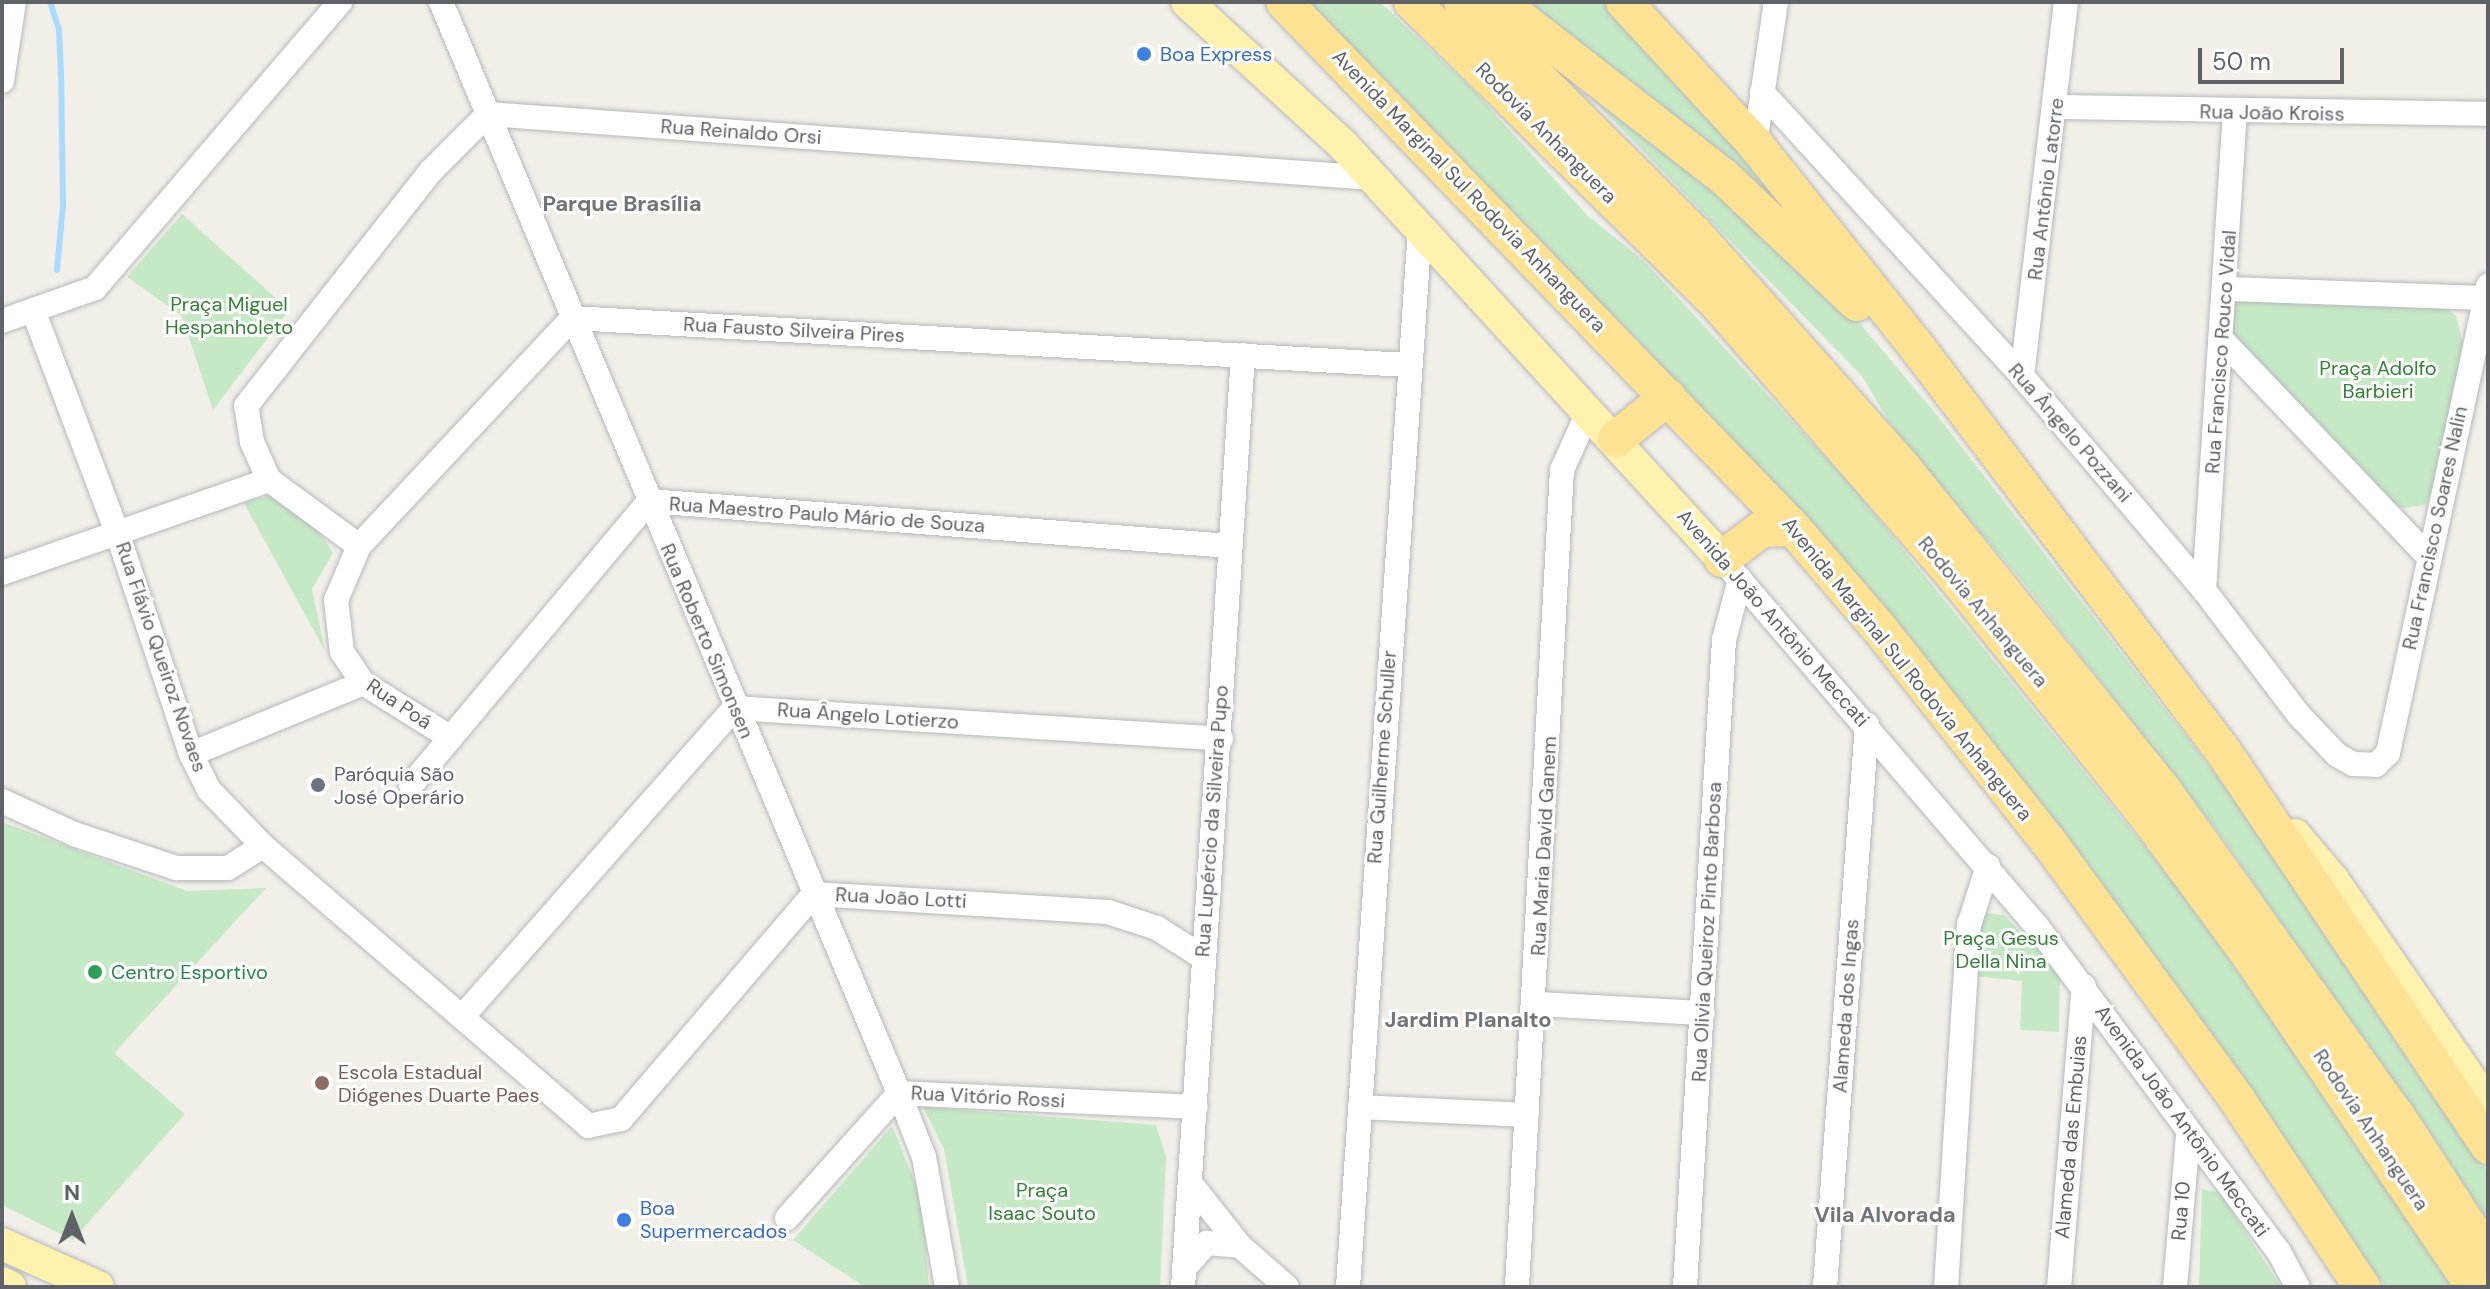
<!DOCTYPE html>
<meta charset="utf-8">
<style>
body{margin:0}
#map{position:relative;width:2490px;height:1289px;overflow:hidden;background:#f1efe8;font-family:"DM Sans",sans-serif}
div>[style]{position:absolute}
.green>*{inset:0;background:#c5e8c5}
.stream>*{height:6px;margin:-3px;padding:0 3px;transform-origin:3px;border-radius:3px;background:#aadaff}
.roads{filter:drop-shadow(0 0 2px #b5b8bc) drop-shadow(0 0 2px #b5b8bc)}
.minor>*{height:24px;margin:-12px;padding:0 12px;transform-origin:12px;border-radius:12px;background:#fff}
.major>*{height:32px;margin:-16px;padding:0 16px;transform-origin:16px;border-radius:16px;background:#fff2af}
.highway>*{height:36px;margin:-18px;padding:0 18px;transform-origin:18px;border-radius:18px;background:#fde293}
.dots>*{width:22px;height:22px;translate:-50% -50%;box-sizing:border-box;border:4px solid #fff;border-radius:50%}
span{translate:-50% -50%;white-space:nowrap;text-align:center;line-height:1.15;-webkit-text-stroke:6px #fff;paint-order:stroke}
.shop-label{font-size:20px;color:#366cbe}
.left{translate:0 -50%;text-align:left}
.street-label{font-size:20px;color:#5f6368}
.park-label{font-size:20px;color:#348238}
.worship-label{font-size:20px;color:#5b616d}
.leisure-label{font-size:20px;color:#27864d}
.education-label{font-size:20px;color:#785e54}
.neighbourhood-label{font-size:22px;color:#70757a;font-weight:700}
.frame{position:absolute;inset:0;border:4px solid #5f6368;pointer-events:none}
.north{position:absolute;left:32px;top:1177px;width:80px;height:80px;-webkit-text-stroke:6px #fff;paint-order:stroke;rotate:0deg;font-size:22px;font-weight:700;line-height:32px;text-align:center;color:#5f6368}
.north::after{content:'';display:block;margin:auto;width:28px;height:36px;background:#5f6368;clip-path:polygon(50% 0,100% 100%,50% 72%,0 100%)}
.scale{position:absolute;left:2198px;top:48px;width:146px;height:36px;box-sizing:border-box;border:4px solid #5f6368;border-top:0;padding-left:10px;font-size:24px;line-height:28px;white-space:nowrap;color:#5f6368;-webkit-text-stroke:6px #fff;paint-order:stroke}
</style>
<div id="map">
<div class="green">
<div style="clip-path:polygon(1308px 2px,1380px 2px,1473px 90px,1587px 215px,1645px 262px,1850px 484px,2176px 885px,2460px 1287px,2385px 1287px,2070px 841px,1709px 415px)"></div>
<div style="clip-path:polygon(1511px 2px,1605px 2px,1787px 207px,1783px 211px)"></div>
<div style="clip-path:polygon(1570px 76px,1666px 145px,1841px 301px,1936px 414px,2230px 793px,2410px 1055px,2488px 1173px,2488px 1220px,2219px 833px,2023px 582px,1897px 435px,1862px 376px)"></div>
<div style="clip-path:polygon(182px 214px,289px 310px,213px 410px,182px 316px,127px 277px)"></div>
<div style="clip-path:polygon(2230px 300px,2446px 307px,2456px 316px,2464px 347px,2435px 492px,2425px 505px,2404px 508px,2391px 503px,2227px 339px)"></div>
<div style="clip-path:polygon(271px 495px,318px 530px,333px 553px,312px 589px,325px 651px,244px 503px)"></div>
<div style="clip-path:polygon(2px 822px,187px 891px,266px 888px,114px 1053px,185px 1114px,73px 1240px,2px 1205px)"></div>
<div style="clip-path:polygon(1980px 913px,2004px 915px,2060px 972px,2059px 1032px,2020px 1030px,2022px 981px,1973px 976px)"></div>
<div style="clip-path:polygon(923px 1107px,1156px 1125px,1166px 1157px,1160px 1287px,968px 1287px,944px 1149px)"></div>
<div style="clip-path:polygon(892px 1126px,922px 1199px,929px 1287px,865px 1287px,793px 1240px)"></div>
<div style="clip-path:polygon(2202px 1189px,2220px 1193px,2281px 1287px,2199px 1287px)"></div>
</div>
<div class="stream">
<div style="left:50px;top:2px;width:28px;rotate:72deg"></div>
<div style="left:59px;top:29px;width:45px;rotate:87.5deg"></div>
<div style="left:61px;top:74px;width:132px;rotate:89.1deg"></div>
<div style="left:63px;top:206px;width:64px;rotate:95.4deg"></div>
</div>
<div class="roads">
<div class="minor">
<div style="left:441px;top:2px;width:1183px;rotate:67.23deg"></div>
<div style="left:899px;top:1093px;width:69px;rotate:68.7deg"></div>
<div style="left:924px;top:1157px;width:132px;rotate:80deg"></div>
<div style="left:2px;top:81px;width:80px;rotate:-81.4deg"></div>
<div style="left:1762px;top:92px;width:385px;rotate:47.5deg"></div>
<div style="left:2022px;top:376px;width:281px;rotate:49.6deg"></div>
<div style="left:2204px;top:590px;width:156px;rotate:52.8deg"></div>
<div style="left:2298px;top:714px;width:57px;rotate:46.4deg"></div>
<div style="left:2337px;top:755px;width:18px;rotate:29deg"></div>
<div style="left:2353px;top:764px;width:23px;rotate:2deg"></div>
<div style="left:2376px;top:765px;width:17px;rotate:-45deg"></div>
<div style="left:2388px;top:753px;width:478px;rotate:-77.9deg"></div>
<div style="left:2056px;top:107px;width:432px;rotate:0.9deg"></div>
<div style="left:1755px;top:144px;width:144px;rotate:-81.6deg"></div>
<div style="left:2227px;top:289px;width:259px;rotate:2deg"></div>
<div style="left:33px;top:310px;width:241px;rotate:69.3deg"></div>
<div style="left:118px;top:535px;width:231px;rotate:71.6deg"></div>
<div style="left:191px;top:754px;width:40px;rotate:63.4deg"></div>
<div style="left:209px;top:790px;width:78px;rotate:46deg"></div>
<div style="left:263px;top:846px;width:429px;rotate:40.7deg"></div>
<div style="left:588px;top:1126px;width:34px;rotate:-12deg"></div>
<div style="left:621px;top:1119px;width:296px;rotate:-49.4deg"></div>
<div style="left:814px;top:894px;width:295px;rotate:3.5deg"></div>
<div style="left:1108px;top:912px;width:52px;rotate:18.1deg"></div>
<div style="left:1157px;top:928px;width:52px;rotate:32.5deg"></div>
<div style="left:2px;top:321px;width:99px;rotate:-19.5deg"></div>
<div style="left:95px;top:288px;width:377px;rotate:-49.4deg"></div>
<div style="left:2223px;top:341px;width:296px;rotate:46.4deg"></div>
<div style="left:2022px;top:376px;width:377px;rotate:-83.3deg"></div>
<div style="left:359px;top:546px;width:112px;rotate:-143.7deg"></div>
<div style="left:269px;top:480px;width:42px;rotate:-114.1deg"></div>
<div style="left:252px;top:442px;width:36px;rotate:-99deg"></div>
<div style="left:246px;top:406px;width:299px;rotate:-51.8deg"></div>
<div style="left:431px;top:171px;width:81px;rotate:-45deg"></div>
<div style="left:488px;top:114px;width:887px;rotate:4.14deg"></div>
<div style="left:1722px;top:559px;width:482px;rotate:49.4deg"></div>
<div style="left:2036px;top:925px;width:407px;rotate:53.4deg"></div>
<div style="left:2279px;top:1252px;width:40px;rotate:62deg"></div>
<div style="left:2px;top:573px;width:283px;rotate:-19.2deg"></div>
<div style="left:2204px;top:590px;width:478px;rotate:-86.3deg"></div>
<div style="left:451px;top:738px;width:104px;rotate:-148deg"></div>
<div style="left:363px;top:683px;width:37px;rotate:-124deg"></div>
<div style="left:342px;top:652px;width:52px;rotate:-96.6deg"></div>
<div style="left:336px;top:600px;width:59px;rotate:-66.9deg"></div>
<div style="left:359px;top:546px;width:312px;rotate:-46.9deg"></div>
<div style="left:572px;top:318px;width:836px;rotate:3.22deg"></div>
<div style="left:191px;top:754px;width:186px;rotate:-22.4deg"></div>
<div style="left:411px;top:785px;width:371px;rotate:-50deg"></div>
<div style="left:649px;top:501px;width:583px;rotate:4.43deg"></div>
<div style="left:2px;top:801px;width:79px;rotate:24.6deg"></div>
<div style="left:74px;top:834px;width:108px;rotate:18.4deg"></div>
<div style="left:176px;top:868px;width:52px"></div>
<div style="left:228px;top:868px;width:41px;rotate:-32.2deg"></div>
<div style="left:1536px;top:1004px;width:167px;rotate:3.1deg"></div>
<div style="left:462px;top:1017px;width:412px;rotate:-48.6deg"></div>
<div style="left:734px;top:708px;width:488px;rotate:3.6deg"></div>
<div style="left:899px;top:1093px;width:297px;rotate:2.7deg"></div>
<div style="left:1360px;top:1107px;width:167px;rotate:2.7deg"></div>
<div style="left:1191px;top:1184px;width:79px;rotate:51.7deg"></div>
<div style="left:1240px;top:1246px;width:62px;rotate:41.1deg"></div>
<div style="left:787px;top:1218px;width:168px;rotate:-48.1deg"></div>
<div style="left:1184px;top:1269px;width:35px;rotate:-49deg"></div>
<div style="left:1207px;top:1243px;width:33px;rotate:5deg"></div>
<div style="left:1183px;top:1287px;width:934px;rotate:-86.32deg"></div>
<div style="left:1348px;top:1287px;width:1062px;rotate:-86.11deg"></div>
<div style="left:1517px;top:1287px;width:818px;rotate:-86.85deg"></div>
<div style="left:1562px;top:470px;width:66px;rotate:-65.8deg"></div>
<div style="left:1685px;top:1287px;width:648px;rotate:-86.55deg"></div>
<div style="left:1724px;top:640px;width:63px;rotate:-75.3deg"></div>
<div style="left:1825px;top:1287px;width:564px;rotate:-85.73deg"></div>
<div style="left:1946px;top:1287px;width:363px;rotate:-86.4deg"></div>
<div style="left:1969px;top:925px;width:62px;rotate:-72.1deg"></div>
<div style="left:2059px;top:1287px;width:302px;rotate:-85.3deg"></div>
<div style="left:2175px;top:1287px;width:153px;rotate:-85.1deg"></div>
</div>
<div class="major">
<div style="left:1187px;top:2px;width:212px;rotate:42.5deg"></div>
<div style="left:1343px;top:145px;width:561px;rotate:47.53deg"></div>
<div style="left:2295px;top:835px;width:59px;rotate:49.8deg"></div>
<div style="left:2333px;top:880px;width:273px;rotate:55.4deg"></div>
<div style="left:2px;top:1244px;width:105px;rotate:24.1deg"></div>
<div style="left:2px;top:1283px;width:9px;rotate:27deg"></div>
</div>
<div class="highway">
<div style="left:1284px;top:2px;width:732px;rotate:45.94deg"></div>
<div style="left:1793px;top:528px;width:132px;rotate:49.3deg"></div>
<div style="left:1879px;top:628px;width:272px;rotate:51.6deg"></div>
<div style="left:2048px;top:841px;width:322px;rotate:53.8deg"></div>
<div style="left:2238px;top:1101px;width:224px;rotate:56.3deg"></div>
<div style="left:1412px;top:2px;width:430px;rotate:44.6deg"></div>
<div style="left:1718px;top:304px;width:364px;rotate:49deg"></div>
<div style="left:1957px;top:579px;width:299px;rotate:51.3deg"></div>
<div style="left:2144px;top:812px;width:175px;rotate:53.6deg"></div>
<div style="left:2248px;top:953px;width:403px;rotate:55.9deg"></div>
<div style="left:1462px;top:2px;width:329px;rotate:44.9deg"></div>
<div style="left:1695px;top:234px;width:316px;rotate:48.3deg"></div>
<div style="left:1905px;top:470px;width:412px;rotate:51.1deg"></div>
<div style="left:2164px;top:791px;width:400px;rotate:54.4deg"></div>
<div style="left:2397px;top:1116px;width:167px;rotate:57deg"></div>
<div style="left:1499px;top:2px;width:285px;rotate:37.9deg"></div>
<div style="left:1724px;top:177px;width:183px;rotate:43.5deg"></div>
<div style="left:1624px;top:2px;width:193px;rotate:47.3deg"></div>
<div style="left:1755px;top:144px;width:265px;rotate:51.4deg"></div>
<div style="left:1920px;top:351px;width:502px;rotate:52.86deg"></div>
<div style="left:2223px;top:751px;width:476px;rotate:56.1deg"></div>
<div style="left:1616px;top:439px;width:67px;rotate:-38.9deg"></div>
<div style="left:1722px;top:559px;width:50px;rotate:-36.9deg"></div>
<div style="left:1762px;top:529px;width:31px;rotate:-2deg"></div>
</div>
</div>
<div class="dots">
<div style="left:1144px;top:54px;background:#3f7fe0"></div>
<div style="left:318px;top:785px;background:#6b7280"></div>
<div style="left:95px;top:972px;background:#2e9e5b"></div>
<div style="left:322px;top:1083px;background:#8d6e63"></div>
<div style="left:624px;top:1220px;background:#3f7fe0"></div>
</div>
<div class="shop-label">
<span class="left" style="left:1160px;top:54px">Boa Express</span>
<span class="left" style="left:640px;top:1220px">Boa<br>Supermercados</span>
</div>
<div class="street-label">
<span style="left:2272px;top:113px;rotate:1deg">Rua João Kroiss</span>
<span style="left:741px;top:132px;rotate:4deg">Rua Reinaldo Orsi</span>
<span style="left:1546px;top:133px;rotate:45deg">Rodovia Anhanguera</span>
<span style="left:2046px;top:189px;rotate:-83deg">Rua Antônio Latorre</span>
<span style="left:1469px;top:191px;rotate:46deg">Avenida Marginal Sul Rodovia Anhanguera</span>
<span style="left:794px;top:330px;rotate:3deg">Rua Fausto Silveira Pires</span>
<span style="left:2221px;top:352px;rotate:-86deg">Rua Francisco Rouco Vidal</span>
<span style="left:2070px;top:433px;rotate:49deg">Rua Ângelo Pozzani</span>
<span style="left:827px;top:515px;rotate:4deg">Rua Maestro Paulo Mário de Souza</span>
<span style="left:2435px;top:528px;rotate:-78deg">Rua Francisco Soares Nalin</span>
<span style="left:1983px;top:612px;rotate:50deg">Rodovia Anhanguera</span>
<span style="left:1773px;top:618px;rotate:49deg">Avenida João Antônio Meccati</span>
<span style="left:707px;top:641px;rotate:67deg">Rua Roberto Simonsen</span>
<span style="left:161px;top:657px;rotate:71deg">Rua Flávio Queiroz Novaes</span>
<span style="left:1907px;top:669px;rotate:51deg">Avenida Marginal Sul Rodovia Anhanguera</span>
<span style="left:399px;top:704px;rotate:34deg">Rua Poá</span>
<span style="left:868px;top:716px;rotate:4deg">Rua Ângelo Lotierzo</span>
<span style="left:1382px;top:757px;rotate:-86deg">Rua Guilherme Schuller</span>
<span style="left:1212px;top:821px;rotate:-86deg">Rua Lupércio da Silveira Pupo</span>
<span style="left:1544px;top:846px;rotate:-87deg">Rua Maria David Ganem</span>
<span style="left:901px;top:898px;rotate:3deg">Rua João Lotti</span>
<span style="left:1707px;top:932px;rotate:-87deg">Rua Olivia Queiroz Pinto Barbosa</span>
<span style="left:1846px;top:1006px;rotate:-86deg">Alameda dos Ingas</span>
<span style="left:988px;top:1097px;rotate:3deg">Rua Vitório Rossi</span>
<span style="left:2182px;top:1121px;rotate:54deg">Avenida João Antônio Meccati</span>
<span style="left:2371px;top:1130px;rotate:56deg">Rodovia Anhanguera</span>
<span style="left:2071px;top:1137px;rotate:-85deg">Alameda das Embuias</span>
<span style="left:2181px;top:1211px;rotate:-85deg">Rua 10</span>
</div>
<div class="park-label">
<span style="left:229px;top:316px">Praça Miguel<br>Hespanholeto</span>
<span style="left:2378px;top:380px">Praça Adolfo<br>Barbieri</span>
<span style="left:2001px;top:950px">Praça Gesus<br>Della Nina</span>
<span style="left:1042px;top:1202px">Praça<br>Isaac Souto</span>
</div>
<div class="worship-label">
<span class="left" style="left:334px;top:786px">Paróquia São<br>José Operário</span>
</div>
<div class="leisure-label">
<span class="left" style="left:111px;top:972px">Centro Esportivo</span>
</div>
<div class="education-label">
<span class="left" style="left:338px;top:1084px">Escola Estadual<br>Diógenes Duarte Paes</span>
</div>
<div class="neighbourhood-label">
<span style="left:622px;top:204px">Parque Brasília</span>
<span style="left:1468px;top:1020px">Jardim Planalto</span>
<span style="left:1885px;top:1215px">Vila Alvorada</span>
</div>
<div class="frame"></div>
<div class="north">N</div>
<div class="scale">50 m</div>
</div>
